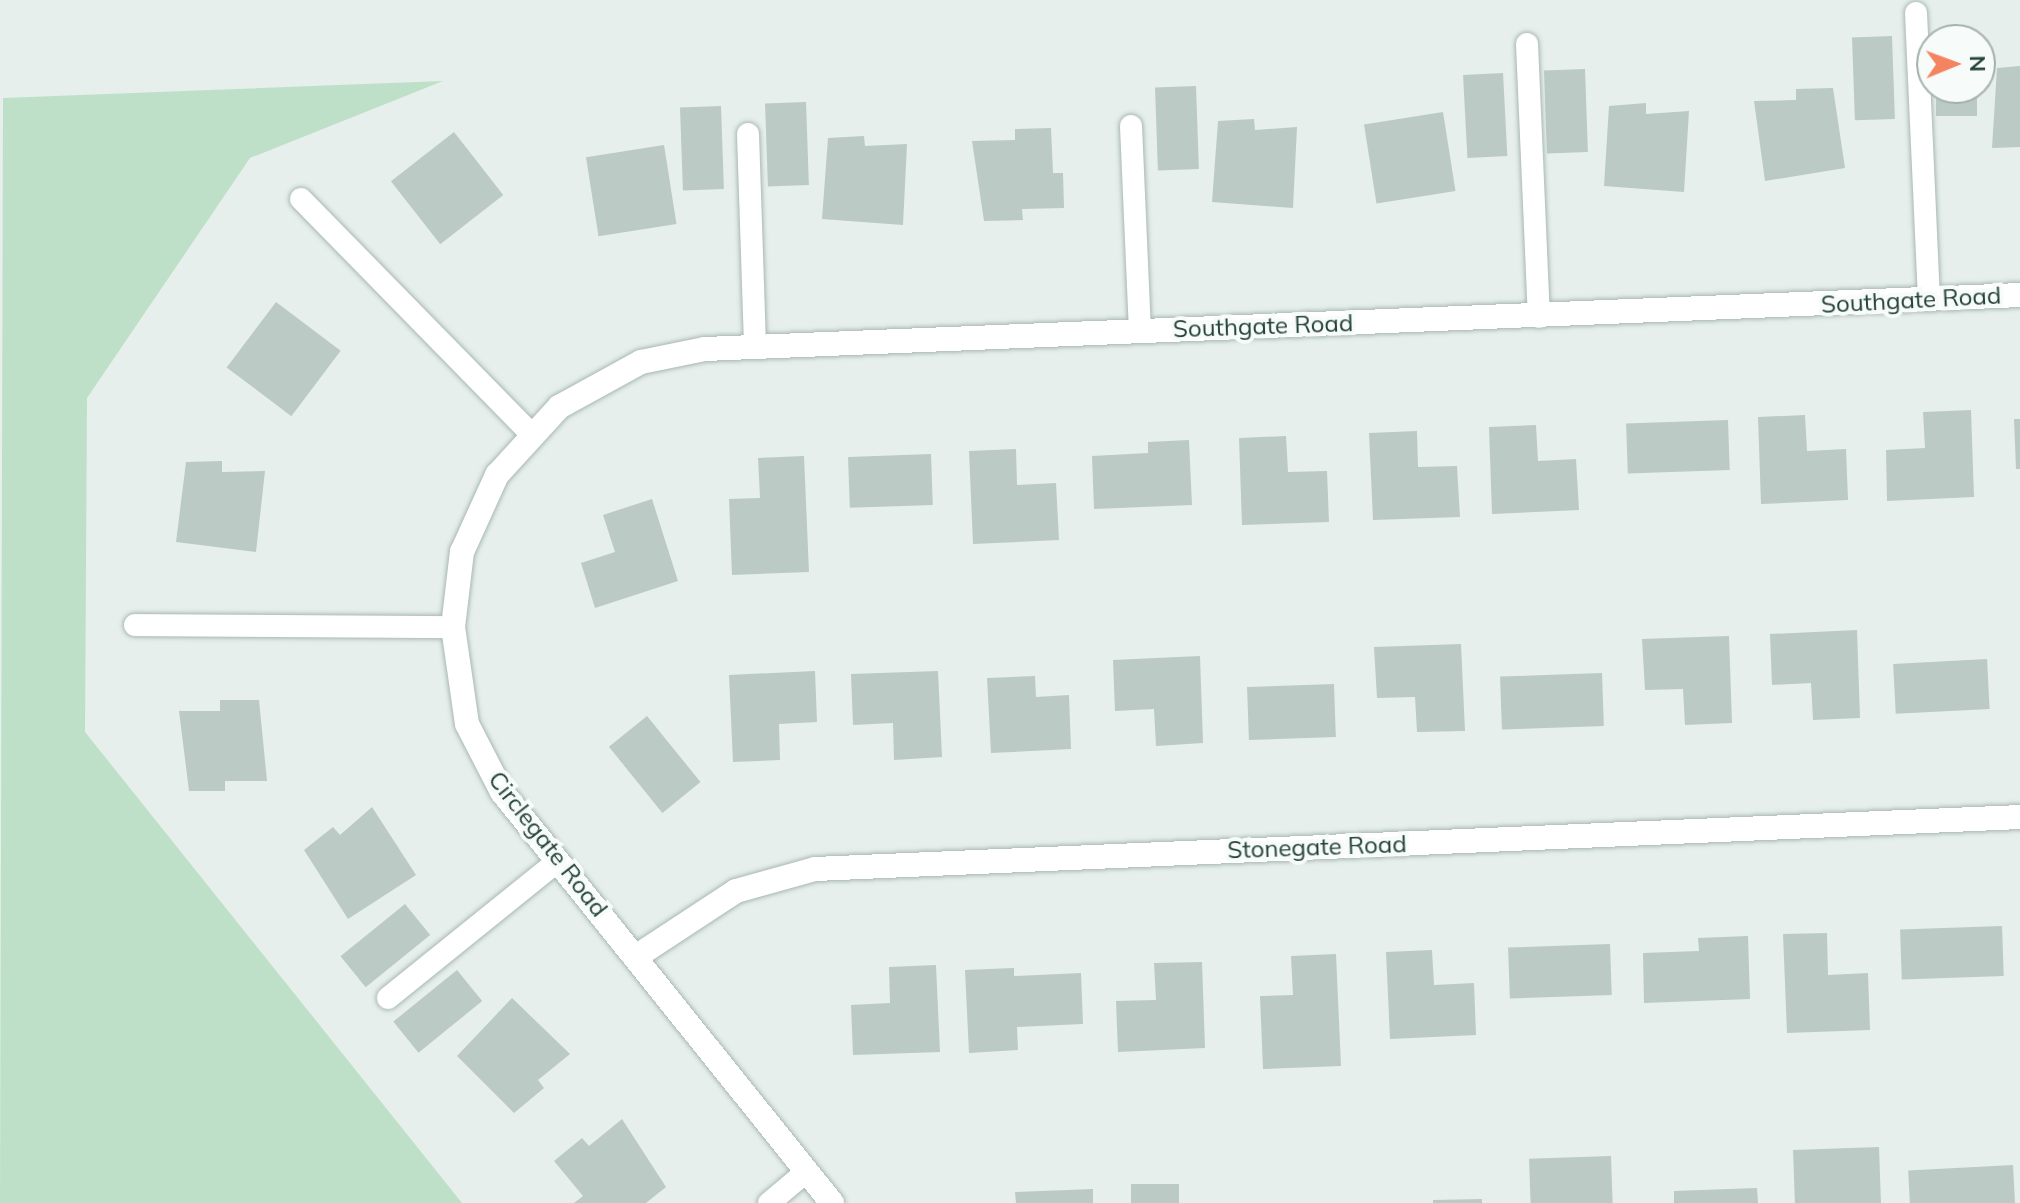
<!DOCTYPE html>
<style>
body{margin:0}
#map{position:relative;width:2020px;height:1203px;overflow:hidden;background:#e6efeb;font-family:Mulish,sans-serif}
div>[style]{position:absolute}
.green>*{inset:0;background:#bfe0c8}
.building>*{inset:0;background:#bbcac4;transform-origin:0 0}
.roads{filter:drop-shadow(0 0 2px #a8b8b2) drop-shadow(0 0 2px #a8b8b2)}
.service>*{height:22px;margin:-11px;padding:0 11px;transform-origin:11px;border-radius:11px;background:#fff}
.minor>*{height:24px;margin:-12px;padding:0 12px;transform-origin:12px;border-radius:12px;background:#fff}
span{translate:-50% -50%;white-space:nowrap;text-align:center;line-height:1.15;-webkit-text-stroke:8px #f7fbf9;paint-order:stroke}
.street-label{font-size:24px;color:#24423a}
.north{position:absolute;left:1916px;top:24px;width:80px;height:80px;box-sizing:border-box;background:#f7fbf9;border:2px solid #a3b1ad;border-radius:50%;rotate:89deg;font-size:22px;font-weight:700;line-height:32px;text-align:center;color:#24423a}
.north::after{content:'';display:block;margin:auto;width:28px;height:36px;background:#f4845f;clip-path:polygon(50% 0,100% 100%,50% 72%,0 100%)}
</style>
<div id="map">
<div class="green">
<div style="clip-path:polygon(443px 81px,250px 158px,87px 398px,85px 732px,462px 1203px,0 1203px,3px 98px)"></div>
</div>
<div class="building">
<div style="left:1975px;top:31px;width:9px;height:40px;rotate:84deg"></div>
<div style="left:1892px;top:36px;width:83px;height:40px;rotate:88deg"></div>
<div style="clip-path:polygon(2020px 66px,2020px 147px,1992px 148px,1997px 68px)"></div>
<div style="left:1585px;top:69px;width:83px;height:41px;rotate:88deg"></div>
<div style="left:1503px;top:73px;width:83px;height:40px;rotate:87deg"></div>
<div style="left:1196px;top:86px;width:83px;height:41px;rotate:88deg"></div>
<div style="clip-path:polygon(1833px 88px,1845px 168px,1765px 181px,1754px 101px,1796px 100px,1796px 89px)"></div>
<div style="left:1936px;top:88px;width:41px;height:28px"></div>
<div style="left:806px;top:102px;width:83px;height:41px;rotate:88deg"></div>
<div style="clip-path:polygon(1646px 103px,1646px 114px,1689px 111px,1684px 192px,1604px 186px,1609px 106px)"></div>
<div style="left:721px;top:106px;width:83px;height:41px;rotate:88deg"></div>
<div style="left:1443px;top:112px;width:80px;height:80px;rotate:81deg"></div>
<div style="clip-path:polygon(1254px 119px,1255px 130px,1297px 127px,1293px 208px,1212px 202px,1218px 121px)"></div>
<div style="clip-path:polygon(1051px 128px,1053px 173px,1063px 173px,1064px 208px,1022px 209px,1023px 220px,984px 221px,972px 141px,1015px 140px,1015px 129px)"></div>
<div style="left:454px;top:132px;width:80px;height:80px;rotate:52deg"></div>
<div style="clip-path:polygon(864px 136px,865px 146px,907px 144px,903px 225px,822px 219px,828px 138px)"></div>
<div style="left:664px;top:145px;width:80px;height:79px;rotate:81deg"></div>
<div style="left:276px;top:302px;width:81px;height:82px;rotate:37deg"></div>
<div style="clip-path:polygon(1971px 410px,1974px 497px,1887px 501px,1886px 450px,1925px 448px,1923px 412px)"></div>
<div style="clip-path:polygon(1805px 415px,1807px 451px,1846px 449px,1848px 500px,1761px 504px,1758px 417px)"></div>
<div style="clip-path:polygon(2014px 419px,2020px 419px,2020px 469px,2016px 469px)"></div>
<div style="left:1728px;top:420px;width:50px;height:102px;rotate:88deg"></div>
<div style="clip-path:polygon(1536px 425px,1538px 461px,1576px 459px,1579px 510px,1492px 514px,1489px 427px)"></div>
<div style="clip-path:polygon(1417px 431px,1418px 467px,1457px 466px,1460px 517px,1373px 520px,1369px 433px)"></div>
<div style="clip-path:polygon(1286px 436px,1288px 472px,1327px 471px,1329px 522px,1242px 525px,1239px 438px)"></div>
<div style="clip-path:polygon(1189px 440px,1192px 505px,1094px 509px,1092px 456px,1148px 453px,1148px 442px)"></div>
<div style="clip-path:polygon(1016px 449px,1017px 485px,1056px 483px,1059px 540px,973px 544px,969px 451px)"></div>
<div style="left:931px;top:454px;width:51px;height:83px;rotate:88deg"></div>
<div style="clip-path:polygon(804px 456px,809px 572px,732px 575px,729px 499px,760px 498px,758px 458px)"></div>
<div style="clip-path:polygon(222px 461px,222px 472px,265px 471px,256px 552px,176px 542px,186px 462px)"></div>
<div style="clip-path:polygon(652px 499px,678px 581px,595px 608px,581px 563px,615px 552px,603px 515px)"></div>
<div style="clip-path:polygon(1857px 630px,1860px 718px,1813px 720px,1811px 683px,1772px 685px,1770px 634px)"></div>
<div style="clip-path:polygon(1729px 636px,1732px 723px,1685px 725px,1683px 689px,1645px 690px,1642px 639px)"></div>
<div style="clip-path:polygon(1461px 644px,1465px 731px,1417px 732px,1415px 697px,1377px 698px,1374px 647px)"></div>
<div style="clip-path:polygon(1200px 656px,1203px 743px,1156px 746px,1154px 709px,1115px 711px,1113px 660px)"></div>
<div style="left:1987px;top:659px;width:50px;height:94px;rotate:87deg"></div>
<div style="clip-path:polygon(815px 671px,817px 722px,779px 724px,780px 760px,733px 762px,729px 675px)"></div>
<div style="clip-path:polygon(938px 671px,942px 757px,894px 760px,893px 723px,853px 725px,851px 674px)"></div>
<div style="left:1602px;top:673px;width:53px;height:102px;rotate:88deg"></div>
<div style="clip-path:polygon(1035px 676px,1036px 697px,1069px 695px,1071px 749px,991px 753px,987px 678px)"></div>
<div style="left:1334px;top:684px;width:53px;height:87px;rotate:88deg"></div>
<div style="clip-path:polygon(220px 700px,259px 700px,267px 781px,225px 781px,225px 791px,189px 791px,179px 711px,220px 711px)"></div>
<div style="left:647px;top:716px;width:85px;height:49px;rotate:51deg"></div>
<div style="clip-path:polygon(372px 807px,416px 875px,348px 919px,304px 850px,333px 827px,340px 835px)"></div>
<div style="left:405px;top:904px;width:40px;height:83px;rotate:51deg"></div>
<div style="left:2002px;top:926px;width:50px;height:102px;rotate:88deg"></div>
<div style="clip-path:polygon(1827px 933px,1828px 975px,1868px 973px,1870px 1030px,1787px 1033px,1783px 934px)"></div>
<div style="clip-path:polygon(1748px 936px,1750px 999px,1644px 1003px,1643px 953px,1699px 951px,1698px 938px)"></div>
<div style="left:1610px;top:944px;width:51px;height:102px;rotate:88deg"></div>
<div style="clip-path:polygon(1432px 950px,1434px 985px,1474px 983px,1476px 1035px,1390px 1039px,1386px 952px)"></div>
<div style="clip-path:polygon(1336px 954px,1341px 1066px,1263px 1069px,1260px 996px,1293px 995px,1291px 956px)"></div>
<div style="clip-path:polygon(1202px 962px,1205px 1048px,1118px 1052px,1116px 1001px,1156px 1000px,1154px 963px)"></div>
<div style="clip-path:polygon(936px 965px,940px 1052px,853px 1055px,851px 1005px,890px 1003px,889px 967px)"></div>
<div style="clip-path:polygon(1014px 968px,1014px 976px,1081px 973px,1083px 1024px,1017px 1027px,1018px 1050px,969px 1053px,965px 970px)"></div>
<div style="left:457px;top:970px;width:40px;height:82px;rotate:51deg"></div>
<div style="clip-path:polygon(512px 998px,570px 1054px,538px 1080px,544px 1088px,514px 1113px,457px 1056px)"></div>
<div style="clip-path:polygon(622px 1119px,666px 1187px,646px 1203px,574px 1203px,583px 1196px,554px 1161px,582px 1138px,589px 1146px)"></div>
<div style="left:1879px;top:1147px;width:56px;height:86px;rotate:88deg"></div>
<div style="left:1611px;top:1156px;width:47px;height:82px;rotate:88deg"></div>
<div style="left:2013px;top:1165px;width:38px;height:105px;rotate:87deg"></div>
<div style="left:1179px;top:1184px;width:19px;height:48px;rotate:90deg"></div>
<div style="clip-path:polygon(1757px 1188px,1758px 1203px,1674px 1203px,1674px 1191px)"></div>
<div style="clip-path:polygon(1093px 1189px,1093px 1203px,1016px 1203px,1015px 1192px)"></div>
<div style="clip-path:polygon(1482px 1199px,1482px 1203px,1433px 1203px,1433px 1200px)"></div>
</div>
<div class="roads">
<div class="service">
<div style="left:1916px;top:13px;width:286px;rotate:87.4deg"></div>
<div style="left:1527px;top:44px;width:273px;rotate:87.5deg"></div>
<div style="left:1131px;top:126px;width:204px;rotate:87.5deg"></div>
<div style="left:748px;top:134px;width:214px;rotate:88.1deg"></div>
<div style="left:301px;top:199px;width:329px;rotate:45.6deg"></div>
<div style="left:135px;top:625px;width:318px;rotate:0.4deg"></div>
<div style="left:388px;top:998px;width:218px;rotate:-38.9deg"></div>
<div style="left:769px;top:1203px;width:48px;rotate:-40deg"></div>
</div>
<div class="minor">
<div style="left:637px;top:956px;width:118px;rotate:-33.3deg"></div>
<div style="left:736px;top:891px;width:82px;rotate:-15.6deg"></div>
<div style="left:815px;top:869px;width:1206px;rotate:-2.47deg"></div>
<div style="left:832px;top:1203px;width:527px;rotate:-128.76deg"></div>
<div style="left:502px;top:792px;width:76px;rotate:-117.2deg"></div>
<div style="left:467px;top:724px;width:98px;rotate:-98.2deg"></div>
<div style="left:453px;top:627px;width:76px;rotate:-83.2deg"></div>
<div style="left:462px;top:552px;width:85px;rotate:-65.6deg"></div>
<div style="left:497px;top:475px;width:92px;rotate:-47.6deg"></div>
<div style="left:559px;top:407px;width:94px;rotate:-28.8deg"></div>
<div style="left:641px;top:362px;width:65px;rotate:-11.5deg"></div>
<div style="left:705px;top:349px;width:1316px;rotate:-2.35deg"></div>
</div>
</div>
<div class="street-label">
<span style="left:1911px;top:300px;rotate:-3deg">Southgate Road</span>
<span style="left:1263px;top:326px;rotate:-2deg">Southgate Road</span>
<span style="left:548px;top:844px;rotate:52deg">Circlegate Road</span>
<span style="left:1317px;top:847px;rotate:-2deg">Stonegate Road</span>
</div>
<div class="north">N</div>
</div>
